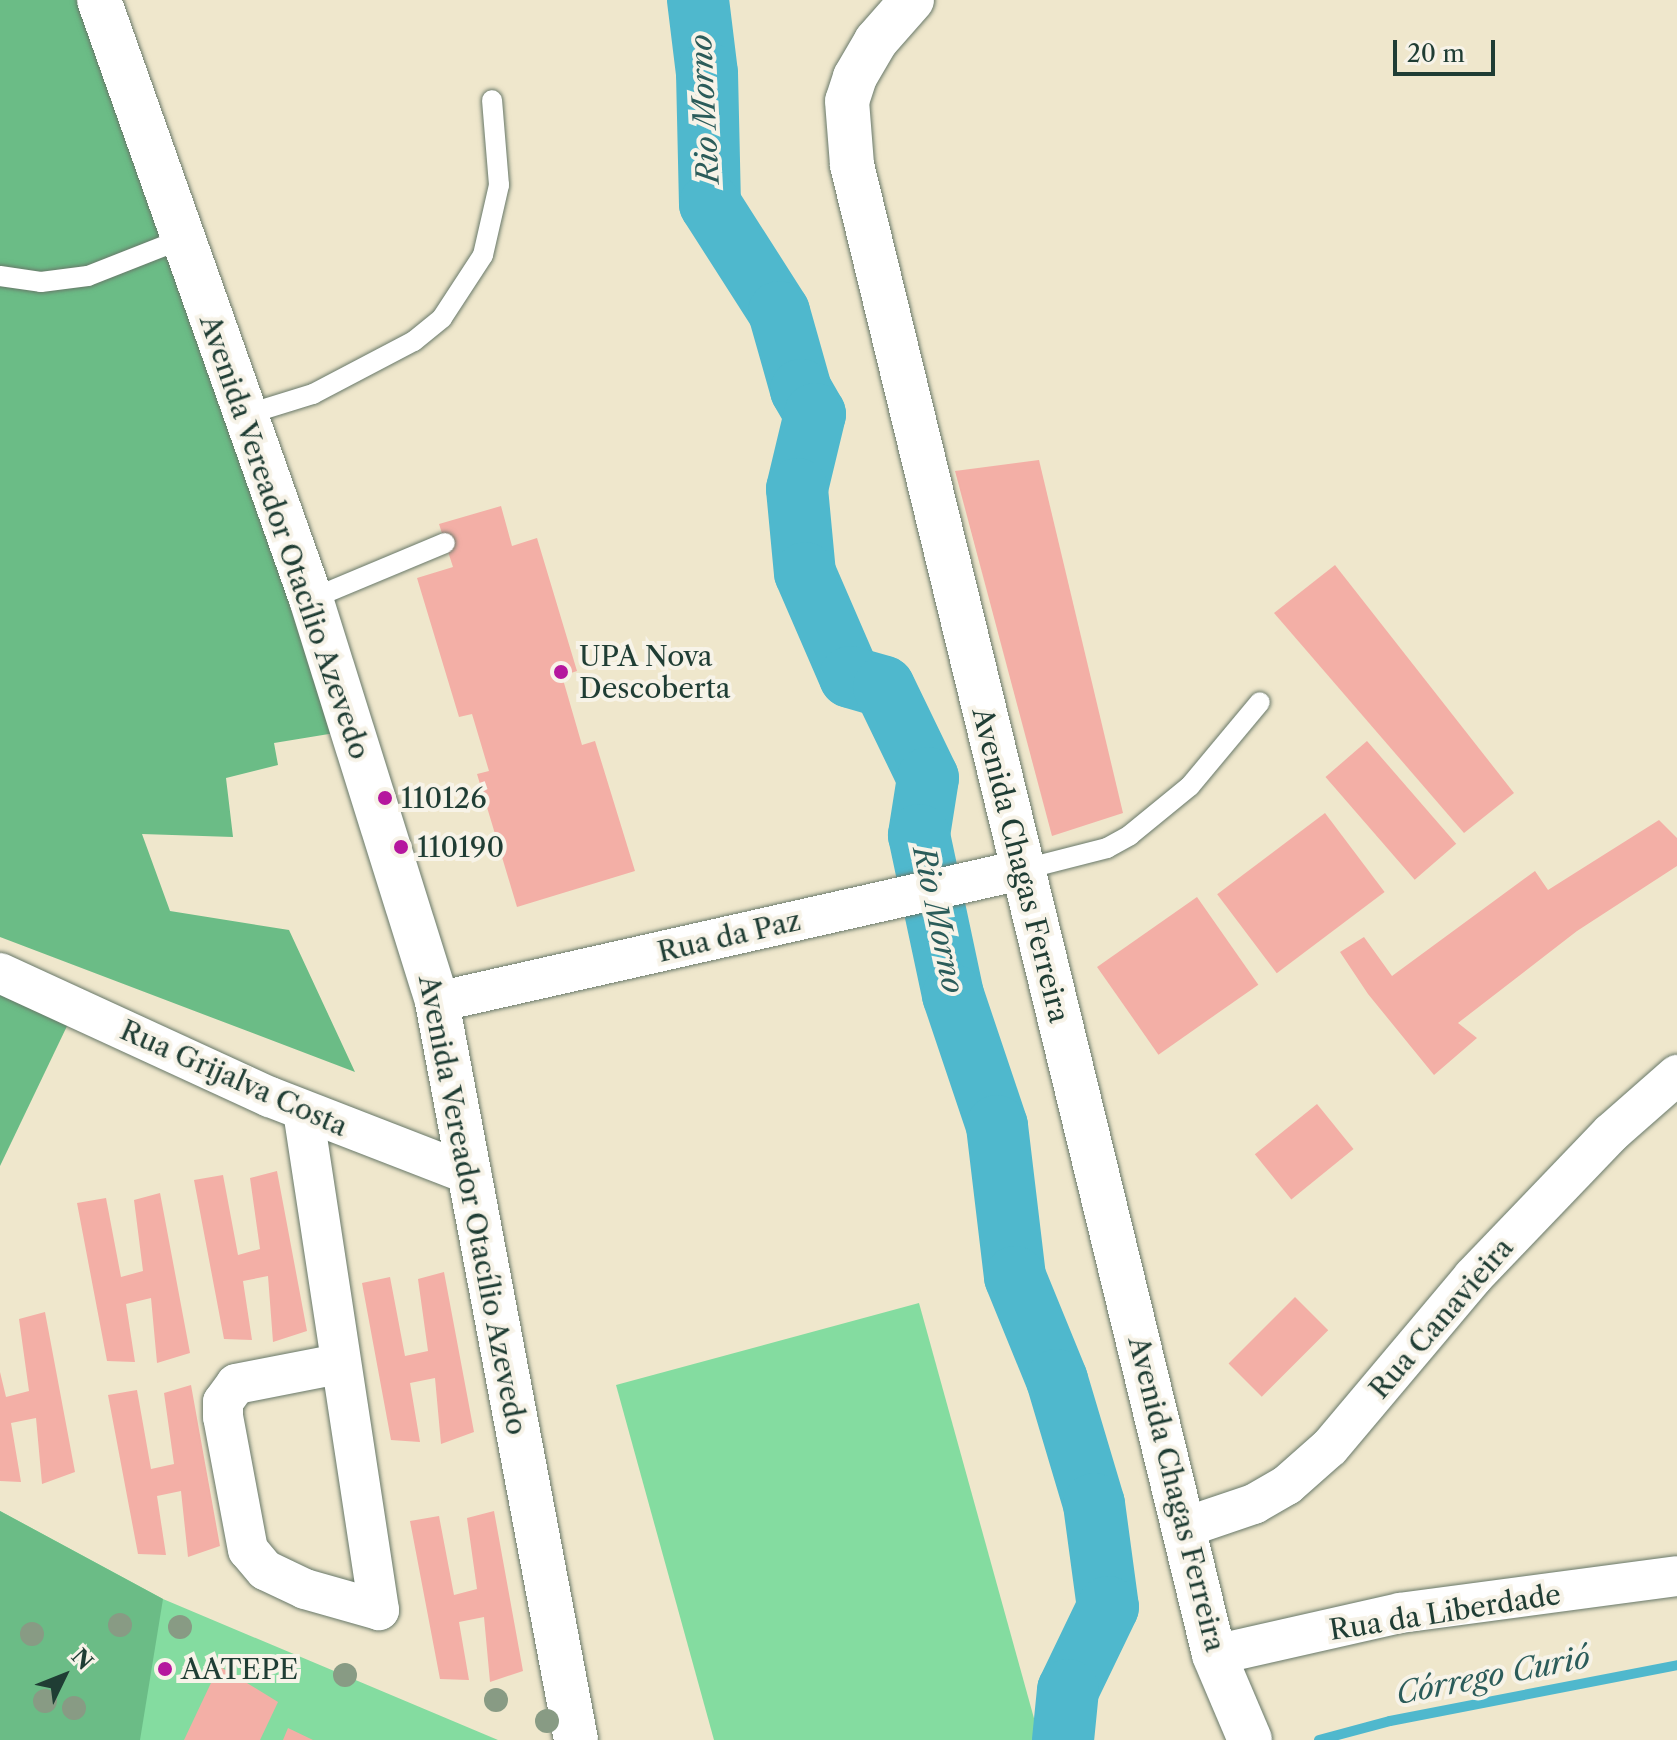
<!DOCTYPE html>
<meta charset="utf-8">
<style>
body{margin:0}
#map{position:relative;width:1677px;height:1740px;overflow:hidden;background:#efe7cc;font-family:"Libre Caslon Text",serif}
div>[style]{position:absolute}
.green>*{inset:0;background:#84dca0}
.forest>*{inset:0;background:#6bbc86}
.stream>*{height:10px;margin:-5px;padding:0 5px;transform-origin:5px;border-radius:5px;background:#4fb8cd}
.river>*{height:62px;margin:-31px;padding:0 31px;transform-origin:31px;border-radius:31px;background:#4fb8cd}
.building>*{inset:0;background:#f3afa6;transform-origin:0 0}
.roads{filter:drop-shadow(0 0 2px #687869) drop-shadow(0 0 2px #687869)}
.service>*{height:20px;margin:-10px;padding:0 10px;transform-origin:10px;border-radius:10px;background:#fff}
.minor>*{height:40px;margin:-20px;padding:0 20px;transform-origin:20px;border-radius:20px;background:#fff}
.tertiary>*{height:44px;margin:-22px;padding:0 22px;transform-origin:22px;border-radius:22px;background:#fff}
.secondary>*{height:44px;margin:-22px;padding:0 22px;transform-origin:22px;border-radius:22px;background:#fff}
.trees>*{width:24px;height:24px;margin:-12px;border-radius:50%;background:#889b84}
.dots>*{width:22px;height:22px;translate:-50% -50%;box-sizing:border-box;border:4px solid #f7f3e8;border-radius:50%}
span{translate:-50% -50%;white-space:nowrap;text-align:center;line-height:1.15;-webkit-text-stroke:8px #f7f3e8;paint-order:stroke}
.street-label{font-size:28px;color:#1f3d34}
.poi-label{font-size:28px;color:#1f3d34}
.left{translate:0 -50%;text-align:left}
.water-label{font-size:30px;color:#2b5c5a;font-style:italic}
.north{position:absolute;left:24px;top:1636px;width:80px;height:80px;-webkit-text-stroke:6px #f7f3e8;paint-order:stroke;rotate:47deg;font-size:22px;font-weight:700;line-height:32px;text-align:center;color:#1f3d34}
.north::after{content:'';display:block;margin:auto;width:28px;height:36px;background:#1f3d34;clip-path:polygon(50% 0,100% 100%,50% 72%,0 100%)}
.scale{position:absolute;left:1393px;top:40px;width:102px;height:36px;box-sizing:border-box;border:4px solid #1f3d34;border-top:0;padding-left:10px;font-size:24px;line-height:28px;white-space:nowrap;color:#1f3d34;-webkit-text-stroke:6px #f7f3e8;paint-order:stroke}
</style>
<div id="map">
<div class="green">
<div style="clip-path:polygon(919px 1303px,1040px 1740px,714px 1740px,616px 1385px)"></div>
<div style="clip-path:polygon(0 1511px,163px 1599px,498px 1740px,0 1740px)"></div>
</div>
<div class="forest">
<div style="clip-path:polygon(0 0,84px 0,335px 733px,274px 743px,278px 765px,226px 778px,233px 837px,142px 834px,170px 911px,289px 930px,355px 1072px,0 937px)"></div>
<div style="clip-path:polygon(0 993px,68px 1024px,0 1166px)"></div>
<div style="clip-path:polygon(0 1511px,163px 1599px,140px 1740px,0 1740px)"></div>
</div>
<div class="stream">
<div style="left:1319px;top:1740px;width:73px;rotate:-15deg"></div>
<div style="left:1390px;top:1721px;width:292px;rotate:-11deg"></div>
</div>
<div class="river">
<div style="left:698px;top:0;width:74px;rotate:83deg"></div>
<div style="left:707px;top:73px;width:131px;rotate:88.7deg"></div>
<div style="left:710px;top:204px;width:128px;rotate:57.4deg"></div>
<div style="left:779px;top:312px;width:81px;rotate:74.2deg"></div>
<div style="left:801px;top:390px;width:28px;rotate:60deg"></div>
<div style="left:815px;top:414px;width:77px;rotate:103.5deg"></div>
<div style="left:797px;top:489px;width:84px;rotate:84.6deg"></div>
<div style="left:805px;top:573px;width:113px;rotate:66.6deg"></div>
<div style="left:850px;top:677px;width:35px;rotate:16deg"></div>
<div style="left:884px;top:687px;width:101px;rotate:64.2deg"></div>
<div style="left:928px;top:778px;width:58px;rotate:99deg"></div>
<div style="left:919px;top:835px;width:164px;rotate:78deg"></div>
<div style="left:953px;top:995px;width:138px;rotate:71.4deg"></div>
<div style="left:997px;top:1126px;width:152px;rotate:83.2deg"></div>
<div style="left:1015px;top:1277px;width:111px;rotate:67.8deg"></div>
<div style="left:1057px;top:1380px;width:129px;rotate:73.4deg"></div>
<div style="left:1094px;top:1504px;width:104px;rotate:82.3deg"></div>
<div style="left:1108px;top:1607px;width:92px;rotate:115.7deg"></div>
<div style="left:1068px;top:1690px;width:50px;rotate:95.7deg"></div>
</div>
<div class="building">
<div style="clip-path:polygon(1039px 460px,1123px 813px,1052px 836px,955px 471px)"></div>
<div style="clip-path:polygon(501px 506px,512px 546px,537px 538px,577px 671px,562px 676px,582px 745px,595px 741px,635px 871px,517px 907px,477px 774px,489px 771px,475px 724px,472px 714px,459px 717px,417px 578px,453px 567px,439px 524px)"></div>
<div style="clip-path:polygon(1335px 565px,1514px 793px,1464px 833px,1274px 613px)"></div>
<div style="left:1367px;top:741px;width:136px;height:55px;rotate:49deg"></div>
<div style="left:1325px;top:813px;width:99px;height:135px;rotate:53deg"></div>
<div style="clip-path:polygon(1659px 820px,1677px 838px,1677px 866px,1577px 931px,1458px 1023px,1477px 1038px,1434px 1075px,1368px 994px,1340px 952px,1364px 937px,1392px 976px,1535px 871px,1548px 890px)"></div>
<div style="left:1197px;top:897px;width:107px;height:122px;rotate:55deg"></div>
<div style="left:1317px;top:1104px;width:58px;height:80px;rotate:51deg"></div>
<div style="clip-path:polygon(277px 1171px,307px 1331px,273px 1342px,268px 1276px,243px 1281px,252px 1340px,224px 1339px,194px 1180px,223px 1175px,238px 1255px,260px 1249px,250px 1178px)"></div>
<div style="clip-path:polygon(160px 1193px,190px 1353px,157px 1363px,151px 1298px,126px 1304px,135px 1362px,107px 1361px,77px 1203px,106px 1198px,121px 1277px,143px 1271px,134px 1200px)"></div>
<div style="clip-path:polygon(444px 1272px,474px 1432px,441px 1444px,435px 1378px,410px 1383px,420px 1442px,391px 1440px,362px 1283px,390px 1277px,405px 1356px,428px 1351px,418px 1279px)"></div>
<div style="left:1295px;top:1297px;width:47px;height:94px;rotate:45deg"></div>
<div style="clip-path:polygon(45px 1312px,75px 1472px,42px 1484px,36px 1418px,11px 1423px,21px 1482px,0 1481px,0 1372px,6px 1397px,29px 1391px,19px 1319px)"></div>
<div style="clip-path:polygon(191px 1385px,220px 1546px,188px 1557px,181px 1491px,157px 1496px,166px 1555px,138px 1554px,108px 1395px,137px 1390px,151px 1469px,174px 1464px,164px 1393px)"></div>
<div style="clip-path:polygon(494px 1511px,523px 1671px,490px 1682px,484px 1617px,459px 1622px,469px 1680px,440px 1679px,410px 1521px,439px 1516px,454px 1595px,477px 1589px,467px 1518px)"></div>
<div style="clip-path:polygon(219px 1666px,278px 1702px,260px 1740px,184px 1740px)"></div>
<div style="clip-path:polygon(288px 1728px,313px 1740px,283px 1740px)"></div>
</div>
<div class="roads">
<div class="service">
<div style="left:0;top:276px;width:41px;rotate:8.3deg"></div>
<div style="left:41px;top:282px;width:47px;rotate:-7.3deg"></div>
<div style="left:88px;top:276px;width:101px;rotate:-21.5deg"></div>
<div style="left:245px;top:415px;width:71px;rotate:-17.2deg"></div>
<div style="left:313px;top:394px;width:114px;rotate:-27.7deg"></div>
<div style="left:414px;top:341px;width:36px;rotate:-39deg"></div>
<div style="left:442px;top:318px;width:75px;rotate:-56.9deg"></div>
<div style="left:483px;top:255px;width:72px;rotate:-77.1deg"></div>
<div style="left:499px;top:185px;width:85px;rotate:-94.7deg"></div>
<div style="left:311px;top:599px;width:145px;rotate:-22.7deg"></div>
<div style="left:1021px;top:870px;width:89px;rotate:-14.3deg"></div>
<div style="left:1107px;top:848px;width:26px;rotate:-29deg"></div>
<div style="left:1130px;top:835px;width:77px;rotate:-39.2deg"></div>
<div style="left:1190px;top:786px;width:109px;rotate:-50.2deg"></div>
</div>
<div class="minor">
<div style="left:0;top:973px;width:297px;rotate:24.7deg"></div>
<div style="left:270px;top:1097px;width:216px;rotate:21.2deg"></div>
<div style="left:437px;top:1002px;width:599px;rotate:-12.74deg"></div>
<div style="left:303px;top:1111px;width:505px;rotate:81.34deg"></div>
<div style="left:379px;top:1610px;width:77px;rotate:-164.2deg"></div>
<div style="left:305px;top:1589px;width:44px;rotate:-154.6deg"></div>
<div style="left:265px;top:1570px;width:26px;rotate:-130deg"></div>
<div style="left:248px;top:1550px;width:135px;rotate:-100.6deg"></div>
<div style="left:223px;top:1417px;width:15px;rotate:-90deg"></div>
<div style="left:223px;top:1402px;width:22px;rotate:-54deg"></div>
<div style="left:236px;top:1384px;width:105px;rotate:-11deg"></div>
<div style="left:1186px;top:1527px;width:72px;rotate:-18.7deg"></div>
<div style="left:1254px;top:1504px;width:38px;rotate:-30deg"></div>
<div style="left:1287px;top:1485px;width:57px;rotate:-41.5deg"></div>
<div style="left:1330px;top:1447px;width:222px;rotate:-49.9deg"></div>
<div style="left:1473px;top:1277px;width:199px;rotate:-46.2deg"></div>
<div style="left:1611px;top:1133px;width:88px;rotate:-41.3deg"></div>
<div style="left:1214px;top:1655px;width:191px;rotate:-12.7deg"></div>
<div style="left:1400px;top:1613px;width:279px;rotate:-7.6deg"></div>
</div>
<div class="tertiary">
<div style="left:912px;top:0;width:55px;rotate:131.3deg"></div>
<div style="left:876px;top:41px;width:42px;rotate:120.3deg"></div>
<div style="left:855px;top:77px;width:25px;rotate:108deg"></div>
<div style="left:847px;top:101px;width:64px;rotate:85.5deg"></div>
<div style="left:852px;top:165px;width:1533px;rotate:76.34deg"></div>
<div style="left:1214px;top:1655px;width:92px;rotate:67deg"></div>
</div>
<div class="secondary">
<div style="left:99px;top:0;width:635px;rotate:70.51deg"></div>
<div style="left:311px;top:599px;width:422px;rotate:72.6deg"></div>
<div style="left:437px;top:1002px;width:751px;rotate:79.33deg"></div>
</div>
</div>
<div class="trees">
<div style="left:120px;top:1625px"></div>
<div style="left:180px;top:1627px"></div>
<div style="left:32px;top:1634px"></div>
<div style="left:345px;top:1675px"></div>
<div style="left:496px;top:1700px"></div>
<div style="left:45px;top:1701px"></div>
<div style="left:74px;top:1708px"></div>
<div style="left:547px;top:1721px"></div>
</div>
<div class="dots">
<div style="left:561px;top:672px;background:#b5179e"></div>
<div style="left:385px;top:798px;background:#b5179e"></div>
<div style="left:401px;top:847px;background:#b5179e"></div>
<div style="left:165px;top:1669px;background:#b5179e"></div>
</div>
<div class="street-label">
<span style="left:285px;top:537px;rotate:71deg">Avenida Vereador Otacílio Azevedo</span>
<span style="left:1021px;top:865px;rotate:76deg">Avenida Chagas Ferreira</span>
<span style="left:729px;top:936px;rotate:-13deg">Rua da Paz</span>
<span style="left:234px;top:1078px;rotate:24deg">Rua Grijalva Costa</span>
<span style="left:473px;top:1205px;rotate:79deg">Avenida Vereador Otacílio Azevedo</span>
<span style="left:1441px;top:1318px;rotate:-49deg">Rua Canavieira</span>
<span style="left:1177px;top:1494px;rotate:76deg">Avenida Chagas Ferreira</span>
<span style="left:1445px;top:1612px;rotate:-9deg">Rua da Liberdade</span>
</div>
<div class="poi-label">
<span class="left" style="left:579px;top:672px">UPA Nova<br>Descoberta</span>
<span class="left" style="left:401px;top:798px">110126</span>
<span class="left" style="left:417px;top:847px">110190</span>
<span class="left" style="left:181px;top:1669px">AATEPE</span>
</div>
<div class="water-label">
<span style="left:705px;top:109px;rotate:-93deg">Rio Morno</span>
<span style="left:938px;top:920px;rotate:78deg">Rio Morno</span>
<span style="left:1493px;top:1676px;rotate:-11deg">Córrego Curió</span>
</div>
<div class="north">N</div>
<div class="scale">20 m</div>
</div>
